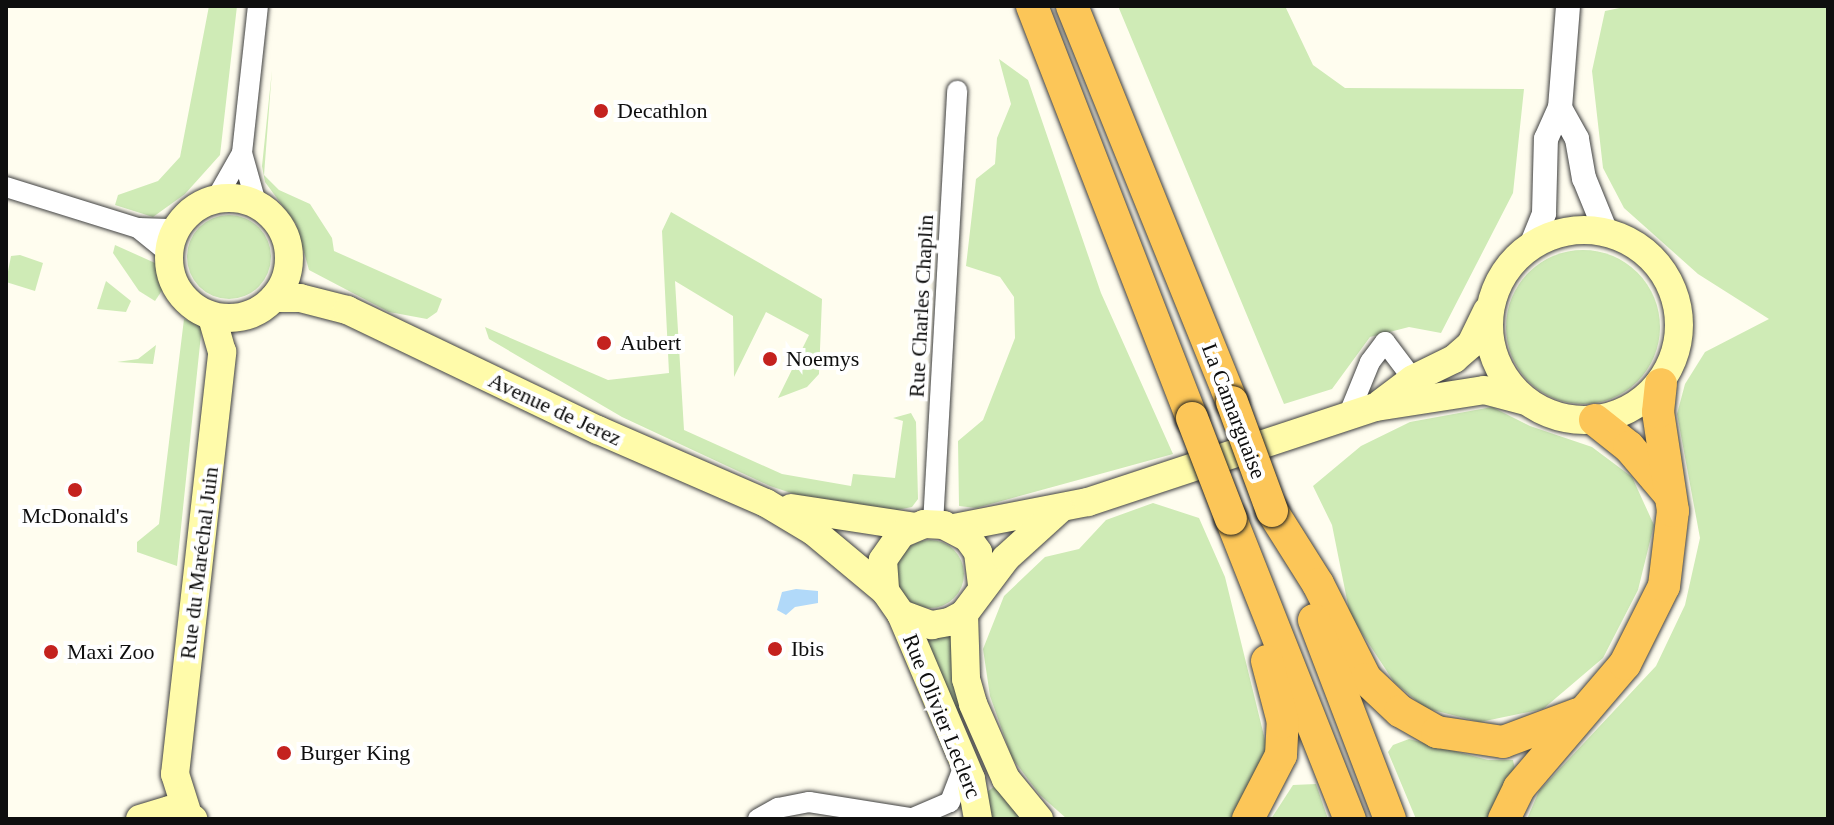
<!DOCTYPE html>
<meta charset="utf-8">
<style>
body{margin:0}
#map{position:relative;width:1834px;height:825px;overflow:hidden;background:#fffdef;font-family:"Times New Roman",serif}
div>[style]{position:absolute}
.green>*{inset:0;background:#cfebb6}
.round{border-radius:50%}
.water>*{inset:0;background:#b1d9f9}
.roads{filter:drop-shadow(0 0 2px #414141) drop-shadow(0 0 2px #414141)}
.minor>*{height:20px;margin:-10px;padding:0 10px;transform-origin:10px;border-radius:10px;background:#fff}
.tertiary>*{height:24px;margin:-12px;padding:0 12px;transform-origin:12px;border-radius:12px;background:#fff}
.secondary>*{height:28px;margin:-14px;padding:0 14px;transform-origin:14px;border-radius:14px;background:#fffbaa}
.secondary>.ring{margin:-14px;padding:0;box-sizing:content-box;background:none;border:28px solid #fffbaa;border-radius:50%}
.trunk>*{height:32px;margin:-16px;padding:0 16px;transform-origin:16px;border-radius:16px;background:#fcc658}
.bridges{filter:drop-shadow(0 0 2px #1f1f1f) drop-shadow(0 0 2px #1f1f1f)}
.trunk-bridge>*{height:32px;margin:-16px;padding:0 16px;transform-origin:16px;border-radius:16px;background:#fcc658}
.dots>*{width:22px;height:22px;translate:-50% -50%;box-sizing:border-box;border:4px solid #fff;border-radius:50%}
span{translate:-50% -50%;white-space:nowrap;text-align:center;line-height:1.15;-webkit-text-stroke:8px #fff;paint-order:stroke}
.poi-label{font-size:22px;color:#0e0e0e}
.left{translate:0 -50%;text-align:left}
.street-label{font-size:22px;color:#0e0e0e}
.frame{position:absolute;inset:0;border:8px solid #0e0e0e;pointer-events:none}
</style>
<div id="map">
<div class="green">
<div style="clip-path:polygon(209px 6px,237px 6px,220px 155px,185px 194px,153px 217px,115px 205px,118px 195px,158px 181px,180px 157px)"></div>
<div style="clip-path:polygon(1118px 6px,1285px 6px,1313px 65px,1345px 88px,1524px 89px,1513px 193px,1441px 333px,1409px 327px,1370px 337px,1332px 389px,1284px 404px)"></div>
<div style="clip-path:polygon(1629px 6px,1828px 6px,1828px 819px,1527px 819px,1539px 791px,1656px 666px,1685px 605px,1700px 538px,1677px 414px,1685px 384px,1705px 352px,1769px 319px,1698px 274px,1624px 208px,1603px 168px,1592px 71px,1605px 11px)"></div>
<div style="clip-path:polygon(999px 59px,1028px 80px,1101px 293px,1173px 454px,976px 508px,959px 506px,958px 441px,983px 420px,1015px 338px,1014px 297px,1000px 277px,966px 266px,976px 179px,995px 164px,997px 138px,1011px 104px)"></div>
<div style="clip-path:polygon(272px 70px,264px 175px,279px 190px,310px 204px,332px 238px,334px 251px,442px 299px,437px 312px,427px 319px,389px 312px,309px 270px,296px 224px,265px 182px,262px 166px)"></div>
<div style="clip-path:polygon(671px 212px,822px 299px,819px 374px,807px 387px,778px 398px,809px 335px,766px 312px,734px 377px,733px 316px,675px 281px,684px 430px,782px 474px,851px 486px,853px 474px,895px 478px,903px 421px,893px 418px,911px 413px,916px 422px,918px 499px,912px 507px,897px 510px,815px 501px,770px 486px,622px 417px,489px 339px,485px 327px,608px 380px,669px 373px,662px 231px)"></div>
<div class="round" style="left:187px;top:215px;width:84px;height:84px"></div>
<div style="clip-path:polygon(115px 245px,164px 267px,163px 289px,155px 301px,139px 291px,113px 253px)"></div>
<div class="round" style="left:1506px;top:250px;width:154px;height:154px"></div>
<div style="clip-path:polygon(20px 255px,43px 263px,35px 291px,6px 282px,11px 256px)"></div>
<div style="clip-path:polygon(106px 281px,131px 301px,126px 312px,97px 309px)"></div>
<div style="clip-path:polygon(184px 319px,202px 325px,177px 566px,137px 552px,137px 542px,159px 524px)"></div>
<div style="clip-path:polygon(156px 345px,153px 364px,117px 362px,138px 359px)"></div>
<div style="clip-path:polygon(1492px 407px,1530px 426px,1592px 447px,1632px 477px,1654px 525px,1638px 590px,1603px 658px,1543px 709px,1480px 722px,1425px 708px,1394px 682px,1350px 615px,1332px 525px,1313px 486px,1361px 446px,1410px 422px)"></div>
<div style="clip-path:polygon(1153px 503px,1199px 518px,1225px 577px,1267px 748px,1257px 789px,1231px 819px,1067px 819px,1040px 795px,1012px 758px,990px 696px,983px 649px,1004px 596px,1045px 557px,1079px 549px,1106px 520px)"></div>
<div class="round" style="left:896px;top:540px;width:68px;height:68px"></div>
<div style="clip-path:polygon(956px 634px,963px 713px,959px 723px,923px 640px)"></div>
<div style="clip-path:polygon(1409px 739px,1488px 760px,1513px 760px,1515px 769px,1487px 819px,1416px 819px,1388px 752px,1393px 745px)"></div>
<div style="clip-path:polygon(1316px 784px,1328px 819px,1271px 819px,1293px 785px)"></div>
<div style="clip-path:polygon(995px 786px,1021px 819px,992px 819px,987px 792px)"></div>
</div>
<div class="water">
<div style="clip-path:polygon(796px 589px,818px 591px,818px 603px,795px 607px,786px 615px,777px 610px,782px 592px)"></div>
</div>
<div class="roads">
<div class="minor">
<div style="left:6px;top:187px;width:138px;rotate:17.3deg"></div>
<div style="left:138px;top:228px;width:38px;rotate:2deg"></div>
<div style="left:216px;top:199px;width:53px;rotate:-60.5deg"></div>
<div style="left:256px;top:203px;width:52px;rotate:-105.6deg"></div>
<div style="left:242px;top:153px;width:148px;rotate:-83.8deg"></div>
<div style="left:138px;top:228px;width:40px;rotate:39deg"></div>
<div style="left:1348px;top:416px;width:58px;rotate:-67.8deg"></div>
<div style="left:1370px;top:362px;width:25px;rotate:-53deg"></div>
<div style="left:1385px;top:342px;width:46px;rotate:52.9deg"></div>
<div style="left:933px;top:524px;width:434px;rotate:-86.8deg"></div>
<div style="left:913px;top:818px;width:40px;rotate:-23.4deg"></div>
<div style="left:950px;top:802px;width:42px;rotate:-69deg"></div>
<div style="left:758px;top:819px;width:23px;rotate:-29deg"></div>
<div style="left:778px;top:808px;width:32px;rotate:-11deg"></div>
<div style="left:809px;top:802px;width:108px;rotate:9deg"></div>
</div>
<div class="tertiary">
<div style="left:1560px;top:108px;width:35px;rotate:61deg"></div>
<div style="left:1577px;top:139px;width:40px;rotate:80deg"></div>
<div style="left:1584px;top:178px;width:58px;rotate:67.8deg"></div>
<div style="left:1531px;top:246px;width:35px;rotate:-68deg"></div>
<div style="left:1544px;top:213px;width:74px;rotate:-88.5deg"></div>
<div style="left:1546px;top:139px;width:34px;rotate:-66deg"></div>
<div style="left:1560px;top:108px;width:102px;rotate:-85.5deg"></div>
</div>
<div class="secondary">
<div class="ring" style="left:169px;top:198px;width:92px;height:92px"></div>
<div class="ring" style="left:1489px;top:230px;width:162px;height:162px"></div>
<div style="left:274px;top:298px;width:26px"></div>
<div style="left:300px;top:298px;width:49px;rotate:14.3deg"></div>
<div style="left:347px;top:310px;width:278px;rotate:25.6deg"></div>
<div style="left:598px;top:430px;width:183px;rotate:23.5deg"></div>
<div style="left:766px;top:503px;width:55px;rotate:30.8deg"></div>
<div style="left:813px;top:531px;width:94px;rotate:39.8deg"></div>
<div style="left:1380px;top:404px;width:41px;rotate:-37.1deg"></div>
<div style="left:1413px;top:379px;width:46px;rotate:-26deg"></div>
<div style="left:1454px;top:359px;width:23px;rotate:-41deg"></div>
<div style="left:1471px;top:344px;width:37px;rotate:-64deg"></div>
<div style="left:791px;top:508px;width:125px;rotate:8.7deg"></div>
<div style="left:954px;top:528px;width:136px;rotate:-11deg"></div>
<div style="left:1088px;top:502px;width:303px;rotate:-18.3deg"></div>
<div style="left:1376px;top:407px;width:109px;rotate:-8.9deg"></div>
<div style="left:1484px;top:390px;width:43px;rotate:14.7deg"></div>
<div style="left:982px;top:585px;width:33px;rotate:-97deg"></div>
<div style="left:978px;top:552px;width:17px;rotate:-126deg"></div>
<div style="left:968px;top:538px;width:27px;rotate:-152deg"></div>
<div style="left:944px;top:525px;width:20px;rotate:-177deg"></div>
<div style="left:924px;top:524px;width:25px;rotate:157deg"></div>
<div style="left:901px;top:534px;width:32px;rotate:125deg"></div>
<div style="left:883px;top:560px;width:31px;rotate:86deg"></div>
<div style="left:885px;top:591px;width:28px;rotate:55deg"></div>
<div style="left:901px;top:614px;width:33px;rotate:20deg"></div>
<div style="left:932px;top:625px;width:17px;rotate:-10deg"></div>
<div style="left:949px;top:622px;width:17px;rotate:-28deg"></div>
<div style="left:964px;top:614px;width:70px;rotate:-53.1deg"></div>
<div style="left:1006px;top:558px;width:72px;rotate:-42.2deg"></div>
<div style="left:901px;top:614px;width:179px;rotate:67deg"></div>
<div style="left:971px;top:779px;width:41px;rotate:80.1deg"></div>
<div style="left:964px;top:614px;width:65px;rotate:88.2deg"></div>
<div style="left:966px;top:679px;width:26px;rotate:74deg"></div>
<div style="left:973px;top:704px;width:82px;rotate:66.3deg"></div>
<div style="left:1006px;top:779px;width:52px;rotate:50.5deg"></div>
<div style="left:188px;top:815px;width:43px;rotate:-107.6deg"></div>
<div style="left:175px;top:774px;width:425px;rotate:-83.6deg"></div>
<div style="left:222px;top:352px;width:37px;rotate:-106deg"></div>
<div style="left:140px;top:819px;width:31px;rotate:-17deg"></div>
<div style="left:170px;top:810px;width:25px;rotate:21deg"></div>
</div>
<div class="trunk">
<div style="left:1032px;top:6px;width:442px;rotate:68.8deg"></div>
<div style="left:1072px;top:6px;width:427px;rotate:68deg"></div>
<div style="left:1595px;top:420px;width:43px;rotate:38.5deg"></div>
<div style="left:1629px;top:447px;width:62px;rotate:49.6deg"></div>
<div style="left:1272px;top:511px;width:86px;rotate:57.8deg"></div>
<div style="left:1318px;top:584px;width:106px;rotate:63.2deg"></div>
<div style="left:1366px;top:679px;width:47px;rotate:43.3deg"></div>
<div style="left:1400px;top:711px;width:43px;rotate:29.6deg"></div>
<div style="left:1437px;top:732px;width:67px;rotate:8.6deg"></div>
<div style="left:1503px;top:742px;width:80px;rotate:-20.5deg"></div>
<div style="left:1231px;top:519px;width:323px;rotate:68.4deg"></div>
<div style="left:1314px;top:620px;width:213px;rotate:69.1deg"></div>
<div style="left:1248px;top:819px;width:72px;rotate:-62.7deg"></div>
<div style="left:1281px;top:755px;width:33px;rotate:-87deg"></div>
<div style="left:1283px;top:722px;width:63px;rotate:-104.7deg"></div>
<div style="left:1504px;top:819px;width:34px;rotate:-64deg"></div>
<div style="left:1519px;top:788px;width:163px;rotate:-49.5deg"></div>
<div style="left:1625px;top:664px;width:87px;rotate:-63.4deg"></div>
<div style="left:1664px;top:586px;width:76px;rotate:-83.2deg"></div>
<div style="left:1673px;top:511px;width:100px;rotate:-98.6deg"></div>
<div style="left:1658px;top:412px;width:28px;rotate:-84deg"></div>
</div>
</div>
<div class="bridges">
<div class="trunk-bridge">
<div style="left:1232px;top:402px;width:116px;rotate:69.8deg"></div>
<div style="left:1192px;top:418px;width:108px;rotate:68.9deg"></div>
</div>
</div>
<div class="dots">
<div style="left:601px;top:111px;background:#c4221f"></div>
<div style="left:604px;top:343px;background:#c4221f"></div>
<div style="left:770px;top:359px;background:#c4221f"></div>
<div style="left:75px;top:490px;background:#c4221f"></div>
<div style="left:775px;top:649px;background:#c4221f"></div>
<div style="left:51px;top:652px;background:#c4221f"></div>
<div style="left:284px;top:753px;background:#c4221f"></div>
</div>
<div class="poi-label">
<span class="left" style="left:617px;top:111px">Decathlon</span>
<span class="left" style="left:620px;top:343px">Aubert</span>
<span class="left" style="left:786px;top:359px">Noemys</span>
<span style="left:75px;top:516px">McDonald's</span>
<span class="left" style="left:791px;top:649px">Ibis</span>
<span class="left" style="left:67px;top:652px">Maxi Zoo</span>
<span class="left" style="left:300px;top:753px">Burger King</span>
</div>
<div class="street-label">
<span style="left:921px;top:306px;rotate:-87deg">Rue Charles Chaplin</span>
<span style="left:555px;top:409px;rotate:25deg">Avenue de Jerez</span>
<span style="left:1234px;top:411px;rotate:69deg">La Camarguaise</span>
<span style="left:199px;top:563px;rotate:-83deg">Rue du Maréchal Juin</span>
<span style="left:942px;top:716px;rotate:68deg">Rue Olivier Leclerc</span>
</div>
<div class="frame"></div>
</div>
